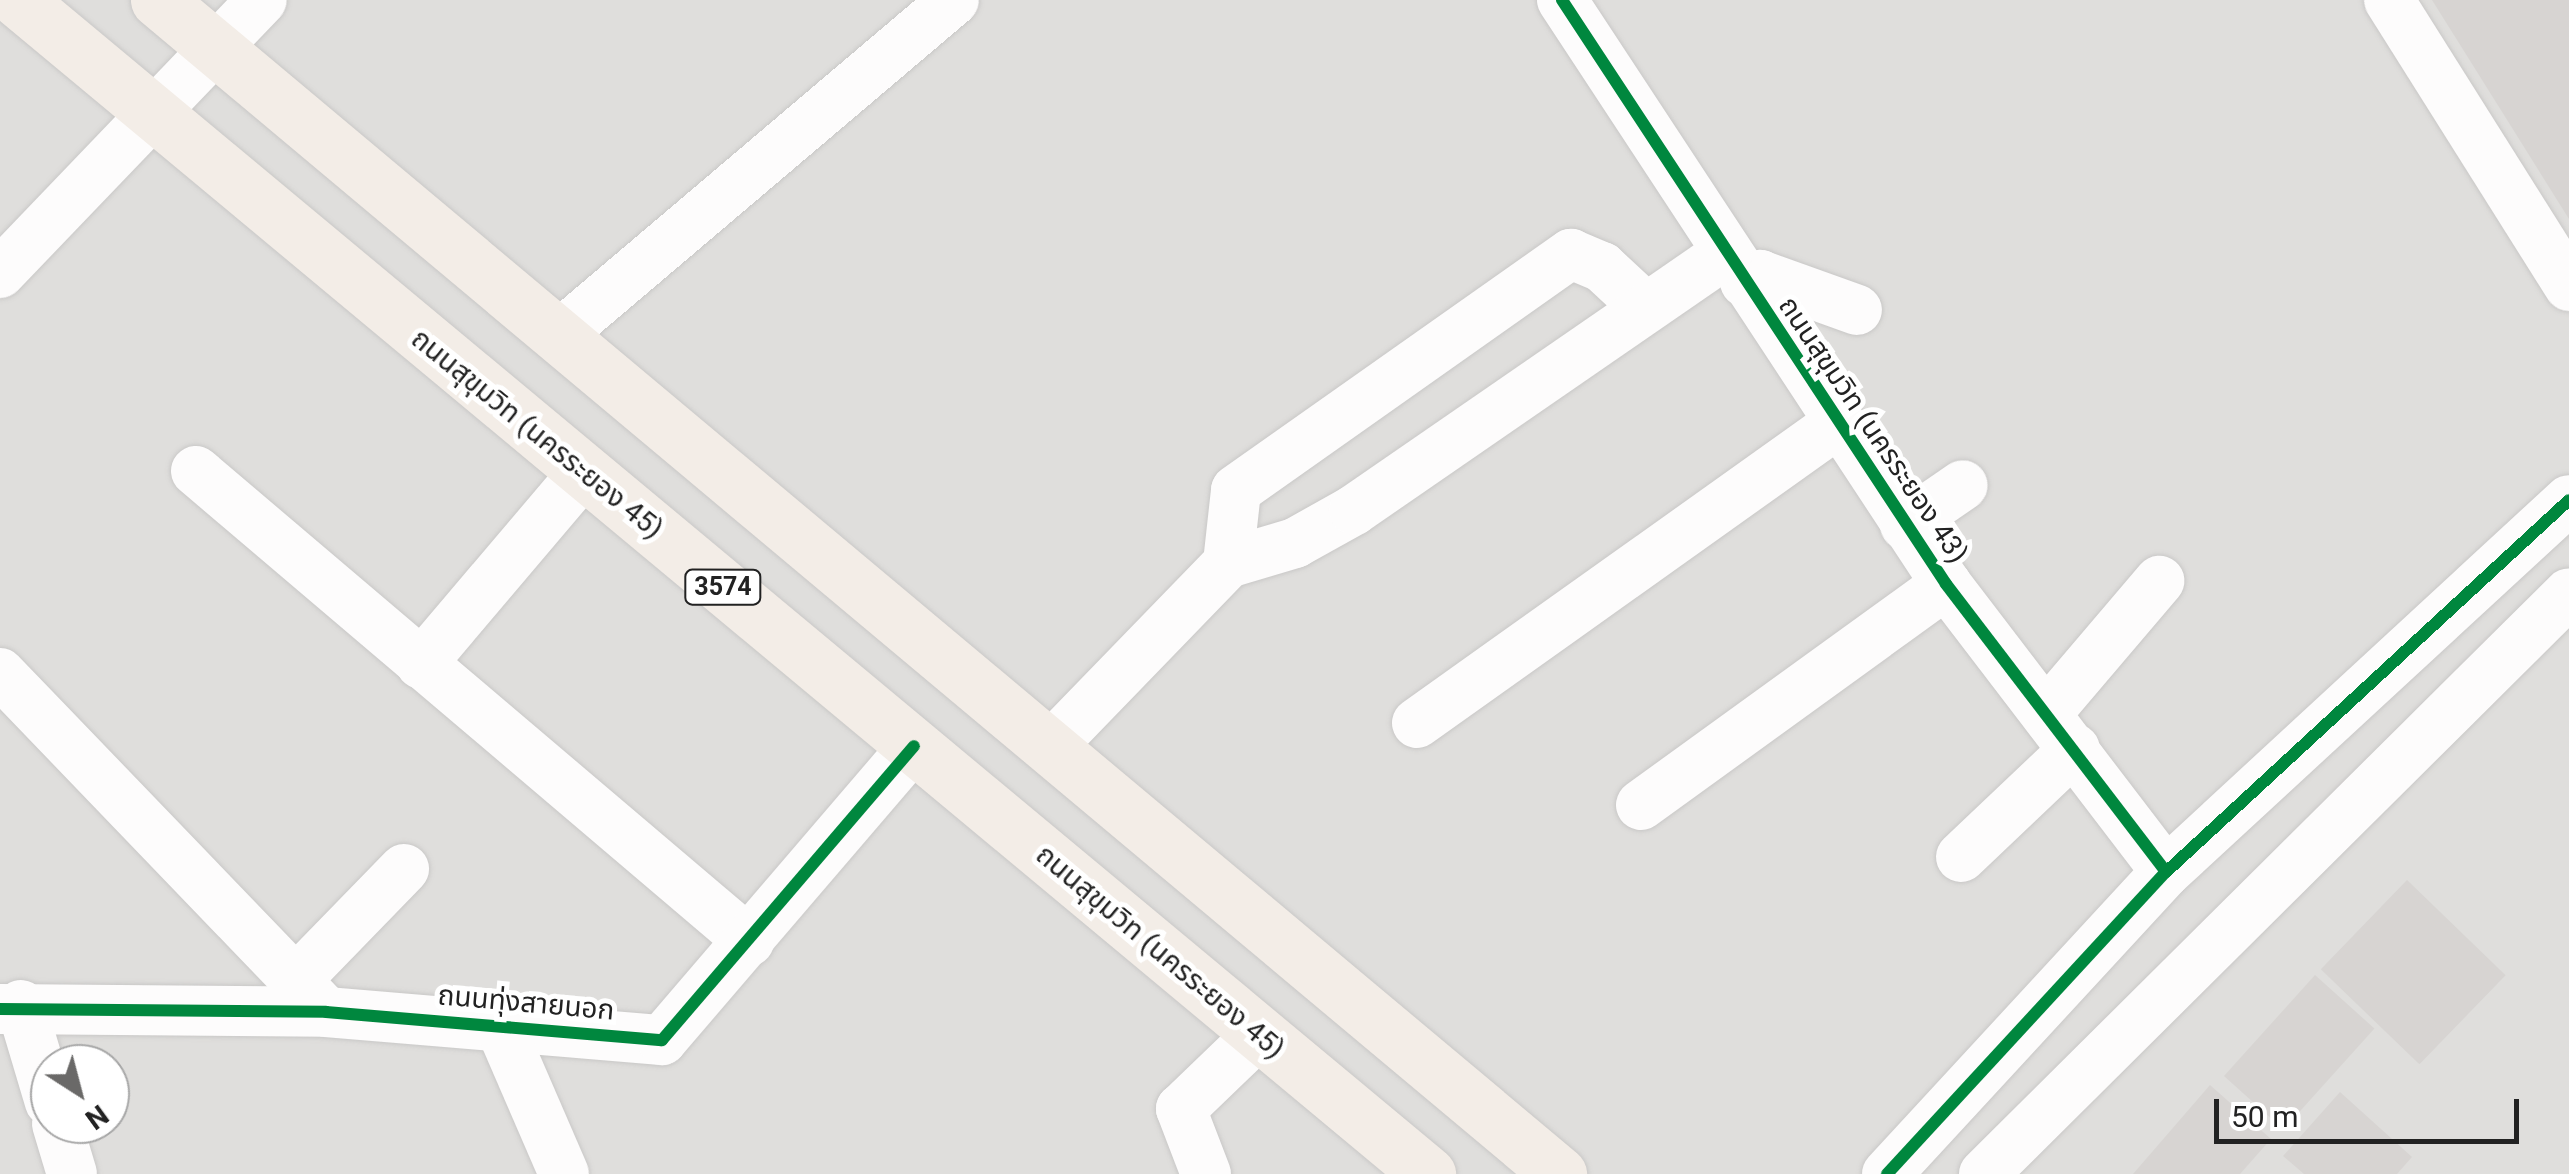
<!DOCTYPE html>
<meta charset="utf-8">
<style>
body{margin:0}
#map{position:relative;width:2569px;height:1174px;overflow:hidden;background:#f0eeeb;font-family:Roboto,"Noto Sans Thai",sans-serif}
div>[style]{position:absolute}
.residential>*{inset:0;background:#dfdedc}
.building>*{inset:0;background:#d7d4d2;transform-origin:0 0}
.roads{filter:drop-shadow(0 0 2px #c9c8c7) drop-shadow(0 0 2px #c9c8c7)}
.minor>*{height:50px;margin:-25px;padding:0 25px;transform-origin:25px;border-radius:25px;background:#fdfcfc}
.major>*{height:55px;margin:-27.5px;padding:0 27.5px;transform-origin:27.5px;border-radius:27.5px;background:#f3ede7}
.cycleway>*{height:12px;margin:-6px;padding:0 6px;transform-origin:6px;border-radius:6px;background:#00873e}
span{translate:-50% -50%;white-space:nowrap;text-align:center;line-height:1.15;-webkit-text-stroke:10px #fff;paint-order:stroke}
.shield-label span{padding:2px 8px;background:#fff;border:2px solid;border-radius:8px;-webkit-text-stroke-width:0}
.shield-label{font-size:25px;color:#222;font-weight:700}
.street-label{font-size:28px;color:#222}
.north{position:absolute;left:30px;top:1044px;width:100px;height:100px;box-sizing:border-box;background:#fff;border:2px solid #a7a7a7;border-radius:50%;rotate:144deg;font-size:28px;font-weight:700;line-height:40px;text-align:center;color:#222}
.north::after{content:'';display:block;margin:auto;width:35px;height:45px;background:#6a6968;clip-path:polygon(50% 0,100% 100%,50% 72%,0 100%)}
.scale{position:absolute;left:2214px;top:1099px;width:305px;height:45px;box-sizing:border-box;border:5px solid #222;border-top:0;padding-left:12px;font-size:30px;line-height:35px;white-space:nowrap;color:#222;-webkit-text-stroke:8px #fff;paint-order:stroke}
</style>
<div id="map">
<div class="residential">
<div style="clip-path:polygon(evenodd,0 0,2569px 0,2569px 1174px,0 1174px,0 0,50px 1064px,110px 1064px,110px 1124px,50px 1124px,50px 1064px)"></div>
</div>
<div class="building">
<div style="clip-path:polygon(2432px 0,2569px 0,2569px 219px)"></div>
<div style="left:2407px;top:880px;width:137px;height:124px;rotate:44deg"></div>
<div style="left:2315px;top:975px;width:80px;height:136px;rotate:42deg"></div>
<div style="clip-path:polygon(2210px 1085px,2271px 1139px,2240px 1174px,2133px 1174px)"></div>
<div style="clip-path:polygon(2340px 1092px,2412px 1157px,2397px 1174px,2304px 1174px,2283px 1156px)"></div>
</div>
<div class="roads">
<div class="minor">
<div style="left:1562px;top:0;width:699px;rotate:56.67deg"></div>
<div style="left:1946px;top:584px;width:362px;rotate:52.6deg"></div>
<div style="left:2389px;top:0;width:338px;rotate:57.8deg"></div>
<div style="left:0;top:273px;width:378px;rotate:-46.2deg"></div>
<div style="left:1745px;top:282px;width:17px;rotate:-25deg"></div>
<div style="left:1760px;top:275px;width:103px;rotate:19.8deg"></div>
<div style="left:558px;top:336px;width:519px;rotate:-40.31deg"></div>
<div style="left:196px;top:471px;width:726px;rotate:40.36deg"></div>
<div style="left:1905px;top:525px;width:70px;rotate:-34.6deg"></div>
<div style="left:1228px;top:563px;width:73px;rotate:-83.7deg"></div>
<div style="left:1236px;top:490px;width:410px;rotate:-35.2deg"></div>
<div style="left:1571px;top:254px;width:34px;rotate:23deg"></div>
<div style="left:1602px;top:267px;width:57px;rotate:42.9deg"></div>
<div style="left:421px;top:664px;width:252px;rotate:-49.7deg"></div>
<div style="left:0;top:673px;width:470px;rotate:46.1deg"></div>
<div style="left:2046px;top:714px;width:175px;rotate:-49.6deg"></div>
<div style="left:1417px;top:723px;width:516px;rotate:-35.45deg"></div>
<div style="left:1049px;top:748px;width:257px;rotate:-45.9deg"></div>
<div style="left:1228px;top:563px;width:70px;rotate:-16.6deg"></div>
<div style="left:1295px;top:543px;width:68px;rotate:-29.2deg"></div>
<div style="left:1354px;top:510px;width:453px;rotate:-34.6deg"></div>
<div style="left:1641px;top:805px;width:377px;rotate:-35.9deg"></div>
<div style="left:1961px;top:857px;width:157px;rotate:-43.5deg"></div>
<div style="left:296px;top:980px;width:155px;rotate:-45.8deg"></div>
<div style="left:21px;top:1005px;width:101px;rotate:73.4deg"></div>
<div style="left:0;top:1009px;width:326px;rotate:0.5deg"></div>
<div style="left:326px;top:1012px;width:337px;rotate:4.8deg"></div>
<div style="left:662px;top:1040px;width:387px;rotate:-49.4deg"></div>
<div style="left:500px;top:1026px;width:161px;rotate:66.6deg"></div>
<div style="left:57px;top:1124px;width:52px;rotate:73.3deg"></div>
<div style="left:1206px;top:1174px;width:70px;rotate:-111deg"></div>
<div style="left:1181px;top:1109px;width:107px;rotate:-43.9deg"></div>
<div style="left:1887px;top:1174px;width:411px;rotate:-47.3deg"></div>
<div style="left:2166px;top:872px;width:548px;rotate:-42.71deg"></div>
<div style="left:1984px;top:1174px;width:824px;rotate:-44.8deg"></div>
</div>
<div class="major">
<div style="left:18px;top:0;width:1835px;rotate:39.78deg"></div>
<div style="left:158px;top:0;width:1828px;rotate:39.96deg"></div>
</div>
</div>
<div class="cycleway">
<div style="left:1562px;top:0;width:699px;rotate:56.67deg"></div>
<div style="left:1946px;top:584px;width:362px;rotate:52.6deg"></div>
<div style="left:0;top:1009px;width:326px;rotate:0.5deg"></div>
<div style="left:326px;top:1012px;width:337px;rotate:4.8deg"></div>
<div style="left:662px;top:1040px;width:387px;rotate:-49.4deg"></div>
<div style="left:1887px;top:1174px;width:411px;rotate:-47.3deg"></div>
<div style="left:2166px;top:872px;width:548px;rotate:-42.71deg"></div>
</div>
<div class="shield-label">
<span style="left:723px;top:587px">3574</span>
</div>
<div class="street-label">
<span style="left:1873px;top:430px;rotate:56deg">ถนนสุขุมวิท (นครระยอง 43)</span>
<span style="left:537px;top:434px;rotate:39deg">ถนนสุขุมวิท (นครระยอง 45)</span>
<span style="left:1160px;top:952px;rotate:40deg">ถนนสุขุมวิท (นครระยอง 45)</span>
<span style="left:526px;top:1003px;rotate:5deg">ถนนทุ่งสายนอก</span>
</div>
<div class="north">N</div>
<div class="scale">50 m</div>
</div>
